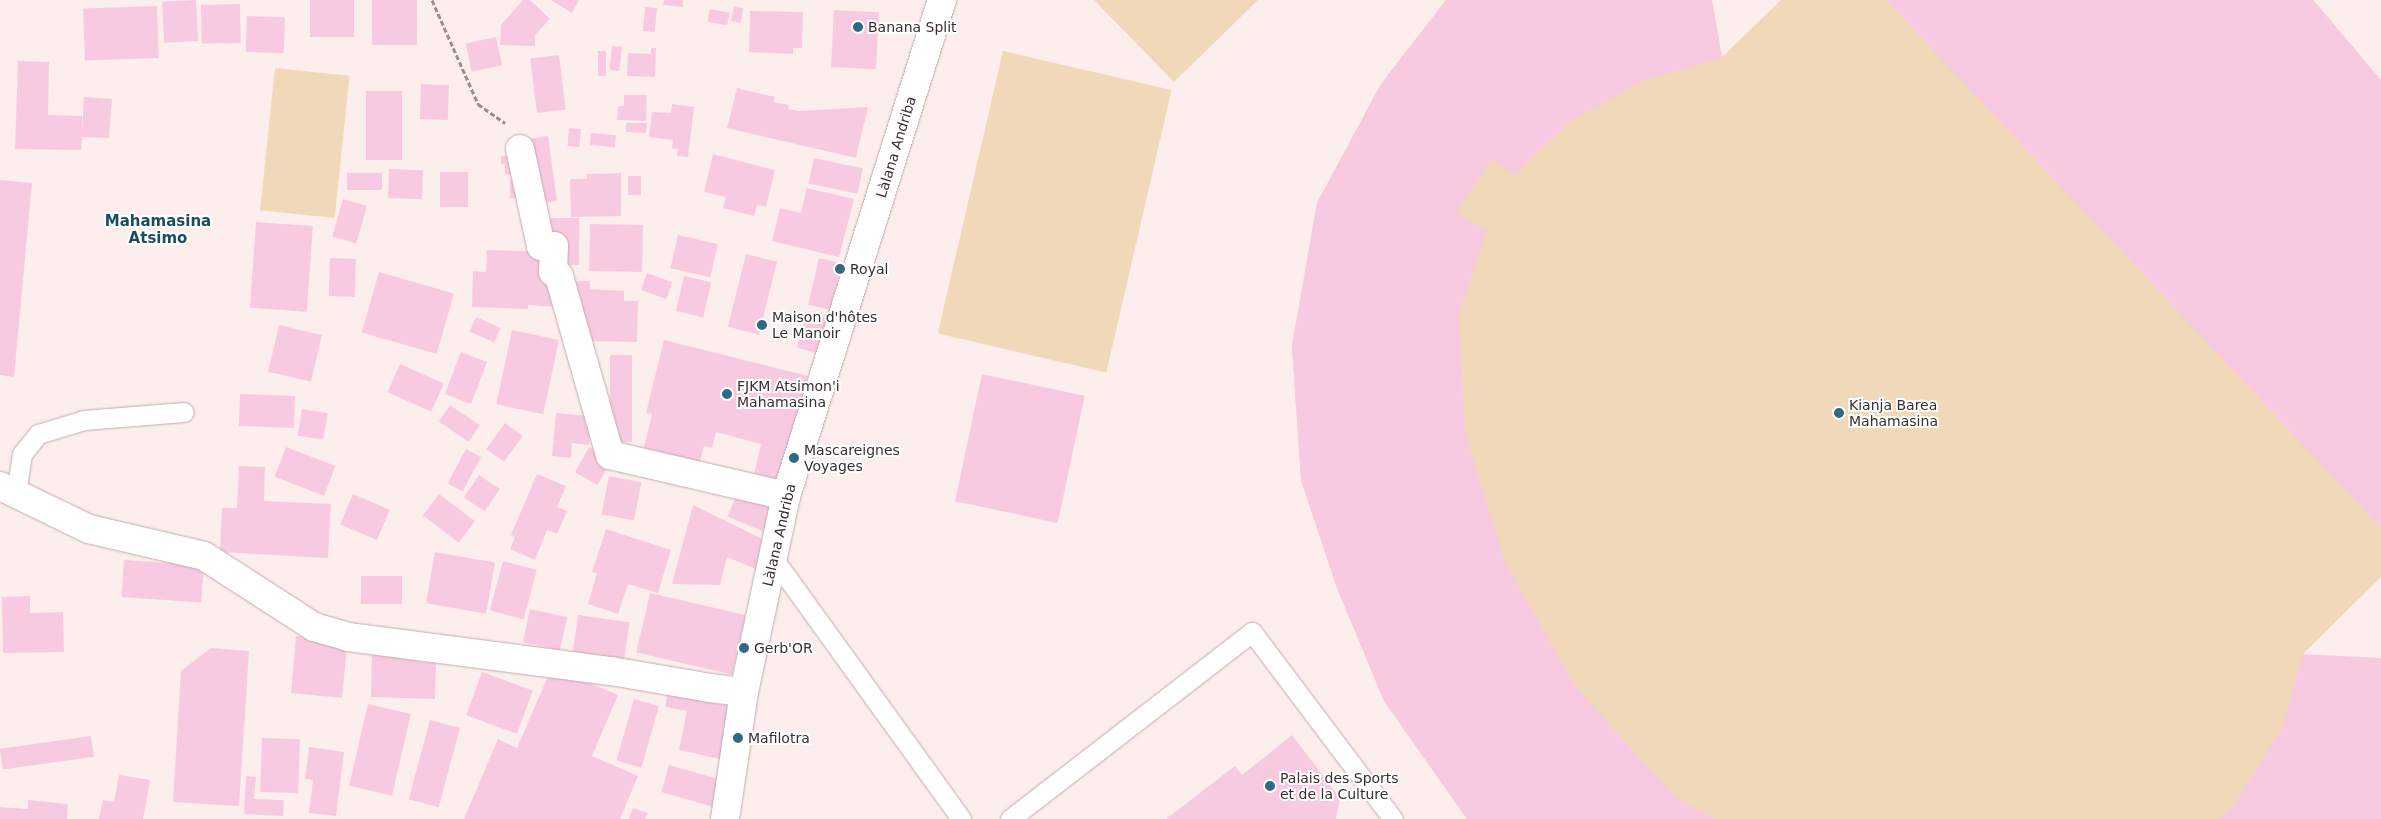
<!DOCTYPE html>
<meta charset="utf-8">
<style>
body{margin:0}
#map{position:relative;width:2381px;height:819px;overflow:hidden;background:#fdeeee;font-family:"DejaVu Sans",sans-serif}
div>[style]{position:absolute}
.green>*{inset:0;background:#f1d8b9;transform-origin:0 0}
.building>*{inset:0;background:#f8cae2;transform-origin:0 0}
.path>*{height:3px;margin-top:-1.5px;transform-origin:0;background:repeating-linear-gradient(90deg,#998d8d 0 5px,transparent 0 7.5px)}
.roads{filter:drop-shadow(0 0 1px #c3abac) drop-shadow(0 0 1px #c3abac)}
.service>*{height:19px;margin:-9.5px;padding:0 9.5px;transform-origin:9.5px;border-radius:9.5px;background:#fff}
.minor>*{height:28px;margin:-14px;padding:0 14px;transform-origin:14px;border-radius:14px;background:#fff}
.tertiary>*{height:28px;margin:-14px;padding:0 14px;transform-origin:14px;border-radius:14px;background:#fff}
.dots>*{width:14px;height:14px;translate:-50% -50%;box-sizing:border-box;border:2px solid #fff;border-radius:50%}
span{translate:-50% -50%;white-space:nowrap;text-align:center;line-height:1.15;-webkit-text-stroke:4px #fff;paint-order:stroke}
.poi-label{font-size:14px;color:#392f30}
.left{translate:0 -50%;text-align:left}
.street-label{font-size:14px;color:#392f30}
.neighbourhood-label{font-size:15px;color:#1d4c5f;font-weight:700}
</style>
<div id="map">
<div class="green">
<div style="clip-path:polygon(1094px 0,1258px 0,1174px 82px)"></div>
<div style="clip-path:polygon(1446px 0,1712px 0,1722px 57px,1781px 0,2313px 0,2381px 80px,2381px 577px,2303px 654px,2381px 819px,1467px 819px,1384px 701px,1337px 588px,1301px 480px,1292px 346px,1317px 203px,1381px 84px)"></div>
<div style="left:1003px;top:51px;width:173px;height:290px;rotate:13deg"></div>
<div style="left:275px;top:68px;width:75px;height:143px;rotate:6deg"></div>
</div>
<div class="building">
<div style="left:196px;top:0;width:41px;height:34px;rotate:87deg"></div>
<div style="left:310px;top:0;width:44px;height:37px"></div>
<div style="left:372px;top:0;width:45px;height:45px"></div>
<div style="clip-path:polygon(523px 0,530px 0,550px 19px,535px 35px,535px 46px,500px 45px,501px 25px)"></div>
<div style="clip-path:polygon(551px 0,579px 0,572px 13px)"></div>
<div style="clip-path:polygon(664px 0,683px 0,683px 7px,663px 5px)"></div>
<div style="clip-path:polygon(1446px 0,1712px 0,1722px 58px,1643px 81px,1570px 122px,1515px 175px,1492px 159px,1456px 213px,1487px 231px,1459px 313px,1465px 432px,1505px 562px,1575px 686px,1673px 795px,1714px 819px,1467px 819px,1384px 701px,1337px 588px,1301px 480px,1292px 346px,1317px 203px,1381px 84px)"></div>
<div style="clip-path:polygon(1886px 0,2313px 0,2381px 80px,2381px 528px)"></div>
<div style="left:240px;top:4px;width:39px;height:39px;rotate:89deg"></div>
<div style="left:157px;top:6px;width:52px;height:74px;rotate:88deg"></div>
<div style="left:645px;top:7px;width:12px;height:24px;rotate:5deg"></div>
<div style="clip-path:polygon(734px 7px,743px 8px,741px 23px,731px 21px)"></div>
<div style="left:710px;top:9px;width:20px;height:13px;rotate:11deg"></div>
<div style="left:834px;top:10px;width:45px;height:57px;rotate:3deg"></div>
<div style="clip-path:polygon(750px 11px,803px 12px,802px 48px,793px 48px,793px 54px,749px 52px)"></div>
<div style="left:247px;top:16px;width:38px;height:36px;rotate:2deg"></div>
<div style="left:496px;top:37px;width:29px;height:31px;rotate:78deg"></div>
<div style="left:612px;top:46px;width:10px;height:24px;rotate:6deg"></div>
<div style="clip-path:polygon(651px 48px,656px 48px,655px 77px,627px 76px,628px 53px,651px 54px)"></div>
<div style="left:598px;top:51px;width:8px;height:25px"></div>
<div style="left:559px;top:55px;width:55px;height:29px;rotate:83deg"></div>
<div style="clip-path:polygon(18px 61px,49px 62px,48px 115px,82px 116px,82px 130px,84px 97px,112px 99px,109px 138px,82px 137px,81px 150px,15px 149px)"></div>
<div style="left:421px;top:84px;width:28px;height:35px;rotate:2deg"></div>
<div style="clip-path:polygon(737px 88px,775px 97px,773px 102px,789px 105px,788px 109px,799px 111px,868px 107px,856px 158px,727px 128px)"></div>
<div style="left:366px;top:91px;width:36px;height:69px"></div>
<div style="clip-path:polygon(624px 95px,647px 95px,646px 121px,617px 120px,618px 106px,624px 106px)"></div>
<div style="clip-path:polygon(672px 104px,694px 107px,688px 157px,677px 156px,678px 149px,672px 149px,673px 140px,649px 137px,652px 112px,671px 113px)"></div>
<div style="clip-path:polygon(626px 123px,647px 123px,646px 133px,626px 132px)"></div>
<div style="left:569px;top:128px;width:12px;height:18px;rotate:5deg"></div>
<div style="left:591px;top:133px;width:25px;height:12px;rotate:5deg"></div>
<div style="clip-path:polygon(548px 136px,557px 201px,544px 203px,522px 140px)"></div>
<div style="clip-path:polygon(713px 154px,775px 170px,766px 207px,757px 205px,754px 216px,723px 208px,726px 197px,704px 192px)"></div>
<div style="clip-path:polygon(501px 156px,514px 156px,518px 175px,505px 174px,505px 164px,501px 164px)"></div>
<div style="left:814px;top:158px;width:50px;height:26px;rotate:12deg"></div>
<div style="left:389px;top:169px;width:34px;height:29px;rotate:2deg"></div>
<div style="left:440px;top:172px;width:28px;height:35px"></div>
<div style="left:347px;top:173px;width:35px;height:17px"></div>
<div style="clip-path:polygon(621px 173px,621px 216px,571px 217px,570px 179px,587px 179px,587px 174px)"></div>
<div style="left:628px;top:176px;width:13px;height:19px"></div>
<div style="clip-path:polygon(0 180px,32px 183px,14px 377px,0 375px)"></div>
<div style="left:510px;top:180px;width:12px;height:18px"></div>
<div style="clip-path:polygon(807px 188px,854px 199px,839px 257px,772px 241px,780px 208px,801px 213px)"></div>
<div style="left:343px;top:199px;width:25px;height:39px;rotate:16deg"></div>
<div style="clip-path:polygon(544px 218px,579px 218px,579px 265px,556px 265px)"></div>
<div style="left:256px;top:222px;width:57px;height:86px;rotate:4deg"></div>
<div style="left:590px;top:224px;width:53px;height:47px;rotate:1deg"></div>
<div style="left:678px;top:235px;width:41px;height:34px;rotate:13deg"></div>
<div style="clip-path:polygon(487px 250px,550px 252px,557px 307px,528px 305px,528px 309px,472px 307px,473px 271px,486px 272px)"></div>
<div style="left:746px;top:254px;width:32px;height:75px;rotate:14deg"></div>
<div style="left:330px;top:258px;width:26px;height:38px;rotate:2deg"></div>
<div style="left:819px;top:258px;width:23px;height:48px;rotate:13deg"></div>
<div style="left:379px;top:272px;width:78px;height:63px;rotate:16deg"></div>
<div style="left:647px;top:273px;width:27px;height:18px;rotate:20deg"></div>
<div style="left:684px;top:276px;width:28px;height:36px;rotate:13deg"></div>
<div style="clip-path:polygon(572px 281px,590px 281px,590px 289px,624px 291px,624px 301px,638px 301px,637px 342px,588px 341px)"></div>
<div style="left:807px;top:312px;width:22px;height:37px;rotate:16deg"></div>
<div style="left:476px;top:317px;width:27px;height:16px;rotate:24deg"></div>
<div style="left:279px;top:325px;width:44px;height:48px;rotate:13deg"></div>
<div style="left:512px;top:330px;width:48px;height:76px;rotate:12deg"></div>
<div style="clip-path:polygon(664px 340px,808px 376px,781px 486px,753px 479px,761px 444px,716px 432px,712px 448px,704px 446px,697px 472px,641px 459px,652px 414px,646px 413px)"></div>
<div style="left:461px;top:352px;width:28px;height:45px;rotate:21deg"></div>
<div style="left:610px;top:355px;width:22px;height:87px"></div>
<div style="left:400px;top:364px;width:48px;height:31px;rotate:24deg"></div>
<div style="left:982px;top:374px;width:105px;height:130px;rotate:12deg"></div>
<div style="left:240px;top:394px;width:55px;height:32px;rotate:2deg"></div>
<div style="left:450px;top:405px;width:36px;height:20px;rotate:34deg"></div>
<div style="left:302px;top:409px;width:26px;height:27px;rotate:9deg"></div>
<div style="clip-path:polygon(556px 413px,592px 416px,589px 445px,572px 443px,571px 458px,552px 456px)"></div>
<div style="left:505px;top:423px;width:22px;height:32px;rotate:36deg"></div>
<div style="left:286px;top:447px;width:53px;height:32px;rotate:21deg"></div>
<div style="left:589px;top:447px;width:26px;height:29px;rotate:29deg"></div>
<div style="left:466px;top:449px;width:17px;height:39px;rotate:28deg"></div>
<div style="clip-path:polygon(239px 466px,265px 467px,264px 501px,331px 504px,328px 558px,220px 552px,222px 508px,237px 508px)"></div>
<div style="clip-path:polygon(537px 474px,566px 486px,557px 507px,567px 511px,557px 534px,547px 530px,535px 560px,510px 549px,515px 537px,511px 535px)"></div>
<div style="left:479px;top:475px;width:25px;height:27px;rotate:34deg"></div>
<div style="left:609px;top:476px;width:33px;height:39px;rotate:11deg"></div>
<div style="left:740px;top:487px;width:39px;height:32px;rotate:23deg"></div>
<div style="left:353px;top:494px;width:40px;height:33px;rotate:23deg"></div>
<div style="left:439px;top:494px;width:45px;height:27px;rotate:37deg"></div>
<div style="clip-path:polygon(693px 505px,775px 545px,765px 573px,727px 557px,720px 585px,672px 584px)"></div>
<div style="clip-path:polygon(606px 529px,671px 550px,658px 593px,628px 584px,618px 614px,588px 604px,597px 573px,592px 572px)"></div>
<div style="left:435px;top:552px;width:61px;height:52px;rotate:10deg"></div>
<div style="left:124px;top:560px;width:80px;height:37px;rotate:4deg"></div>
<div style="left:503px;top:561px;width:35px;height:51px;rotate:15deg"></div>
<div style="left:402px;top:576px;width:28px;height:41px;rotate:90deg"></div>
<div style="left:650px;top:593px;width:98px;height:61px;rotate:13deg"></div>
<div style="clip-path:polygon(30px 596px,30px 613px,63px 612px,64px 652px,3px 653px,2px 597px)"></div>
<div style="left:530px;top:609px;width:38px;height:34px;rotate:12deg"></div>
<div style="left:578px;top:615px;width:52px;height:37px;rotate:8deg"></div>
<div style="clip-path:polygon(296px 636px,323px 638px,347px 646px,342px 698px,291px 693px)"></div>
<div style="clip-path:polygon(211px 648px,249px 651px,239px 806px,173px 802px,181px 671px)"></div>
<div style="clip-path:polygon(372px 651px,418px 653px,417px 662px,436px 663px,435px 699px,371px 697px)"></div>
<div style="clip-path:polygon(2303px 654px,2381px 658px,2381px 819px,2220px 819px,2232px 808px,2282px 729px)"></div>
<div style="clip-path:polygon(552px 667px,618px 695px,592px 756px,638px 776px,620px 819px,464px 819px,498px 739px,517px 748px)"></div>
<div style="left:482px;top:672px;width:54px;height:46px;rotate:20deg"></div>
<div style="clip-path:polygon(668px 693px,740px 709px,729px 761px,679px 750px,687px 711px,665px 707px)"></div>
<div style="left:634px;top:699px;width:26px;height:64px;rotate:16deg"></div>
<div style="left:368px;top:704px;width:44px;height:84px;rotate:13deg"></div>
<div style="left:430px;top:720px;width:31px;height:82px;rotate:15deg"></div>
<div style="clip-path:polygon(1292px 735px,1340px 798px,1336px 819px,1166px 819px,1235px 766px,1242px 775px)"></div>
<div style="left:91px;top:736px;width:21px;height:92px;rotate:82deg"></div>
<div style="left:262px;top:738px;width:38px;height:54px;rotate:2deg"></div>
<div style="clip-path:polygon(309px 747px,344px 752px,336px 816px,309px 813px,313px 780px,305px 779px)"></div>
<div style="left:669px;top:765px;width:57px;height:28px;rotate:16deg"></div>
<div style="clip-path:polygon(119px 775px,150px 780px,143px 819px,99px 819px,103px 800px,114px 802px)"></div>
<div style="clip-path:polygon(246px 776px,256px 777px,254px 799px,284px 800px,283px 816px,244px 814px)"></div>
<div style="clip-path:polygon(28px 800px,68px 804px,67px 819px,0 819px,0 807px,28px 809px)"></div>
<div style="clip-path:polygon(633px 808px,648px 813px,645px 819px,629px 819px)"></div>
</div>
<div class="path">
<div style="left:432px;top:0;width:114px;rotate:66.1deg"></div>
<div style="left:478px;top:104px;width:33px;rotate:35deg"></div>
</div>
<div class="roads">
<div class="service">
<div style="left:16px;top:494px;width:40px;rotate:-81.5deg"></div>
<div style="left:22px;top:454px;width:26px;rotate:-51deg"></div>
<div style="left:38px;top:434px;width:48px;rotate:-16.9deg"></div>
<div style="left:84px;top:420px;width:100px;rotate:-4.6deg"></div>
<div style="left:773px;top:558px;width:322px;rotate:54.2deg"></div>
<div style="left:1010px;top:819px;width:306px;rotate:-37.7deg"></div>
<div style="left:1252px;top:632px;width:234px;rotate:53deg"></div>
</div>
<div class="minor">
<div style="left:520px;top:149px;width:99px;rotate:77.8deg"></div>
<div style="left:541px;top:246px;width:13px"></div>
<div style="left:554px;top:246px;width:26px;rotate:92deg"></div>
<div style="left:553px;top:272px;width:7px;rotate:34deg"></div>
<div style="left:559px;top:276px;width:186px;rotate:74.1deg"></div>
<div style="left:610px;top:455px;width:181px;rotate:13.1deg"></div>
<div style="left:0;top:486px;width:99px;rotate:25.8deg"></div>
<div style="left:89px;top:529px;width:118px;rotate:13.2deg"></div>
<div style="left:204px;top:556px;width:131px;rotate:32.8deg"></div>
<div style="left:314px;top:627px;width:35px;rotate:16deg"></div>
<div style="left:348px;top:637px;width:265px;rotate:7.4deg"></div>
<div style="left:611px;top:671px;width:100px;rotate:9.7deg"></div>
<div style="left:710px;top:688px;width:34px;rotate:7deg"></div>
</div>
<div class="tertiary">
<div style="left:725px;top:819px;width:128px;rotate:-81.5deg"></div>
<div style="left:744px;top:692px;width:200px;rotate:-77.9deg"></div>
<div style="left:786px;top:496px;width:520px;rotate:-72.54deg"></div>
</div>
</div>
<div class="dots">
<div style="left:858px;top:27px;background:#306982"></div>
<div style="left:840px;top:269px;background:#306982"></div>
<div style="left:762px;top:325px;background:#306982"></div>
<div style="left:727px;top:394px;background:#306982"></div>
<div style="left:1839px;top:413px;background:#306982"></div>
<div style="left:794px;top:458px;background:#306982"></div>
<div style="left:744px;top:648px;background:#306982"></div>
<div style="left:738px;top:738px;background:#306982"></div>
<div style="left:1270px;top:786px;background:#306982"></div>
</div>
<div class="poi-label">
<span class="left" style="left:868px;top:27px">Banana Split</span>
<span class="left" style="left:850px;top:269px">Royal</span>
<span class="left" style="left:772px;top:325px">Maison d'hôtes<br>Le Manoir</span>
<span class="left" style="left:737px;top:394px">FJKM Atsimon'i<br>Mahamasina</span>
<span class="left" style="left:1849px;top:413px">Kianja Barea<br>Mahamasina</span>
<span class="left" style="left:804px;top:458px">Mascareignes<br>Voyages</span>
<span class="left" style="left:754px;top:648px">Gerb'OR</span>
<span class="left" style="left:748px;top:738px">Mafilotra</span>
<span class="left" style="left:1280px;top:786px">Palais des Sports<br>et de la Culture</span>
</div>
<div class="street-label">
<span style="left:896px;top:147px;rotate:-73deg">Làlana Andriba</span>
<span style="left:779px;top:535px;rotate:-77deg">Làlana Andriba</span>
</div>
<div class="neighbourhood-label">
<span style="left:158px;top:230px">Mahamasina<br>Atsimo</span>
</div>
</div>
